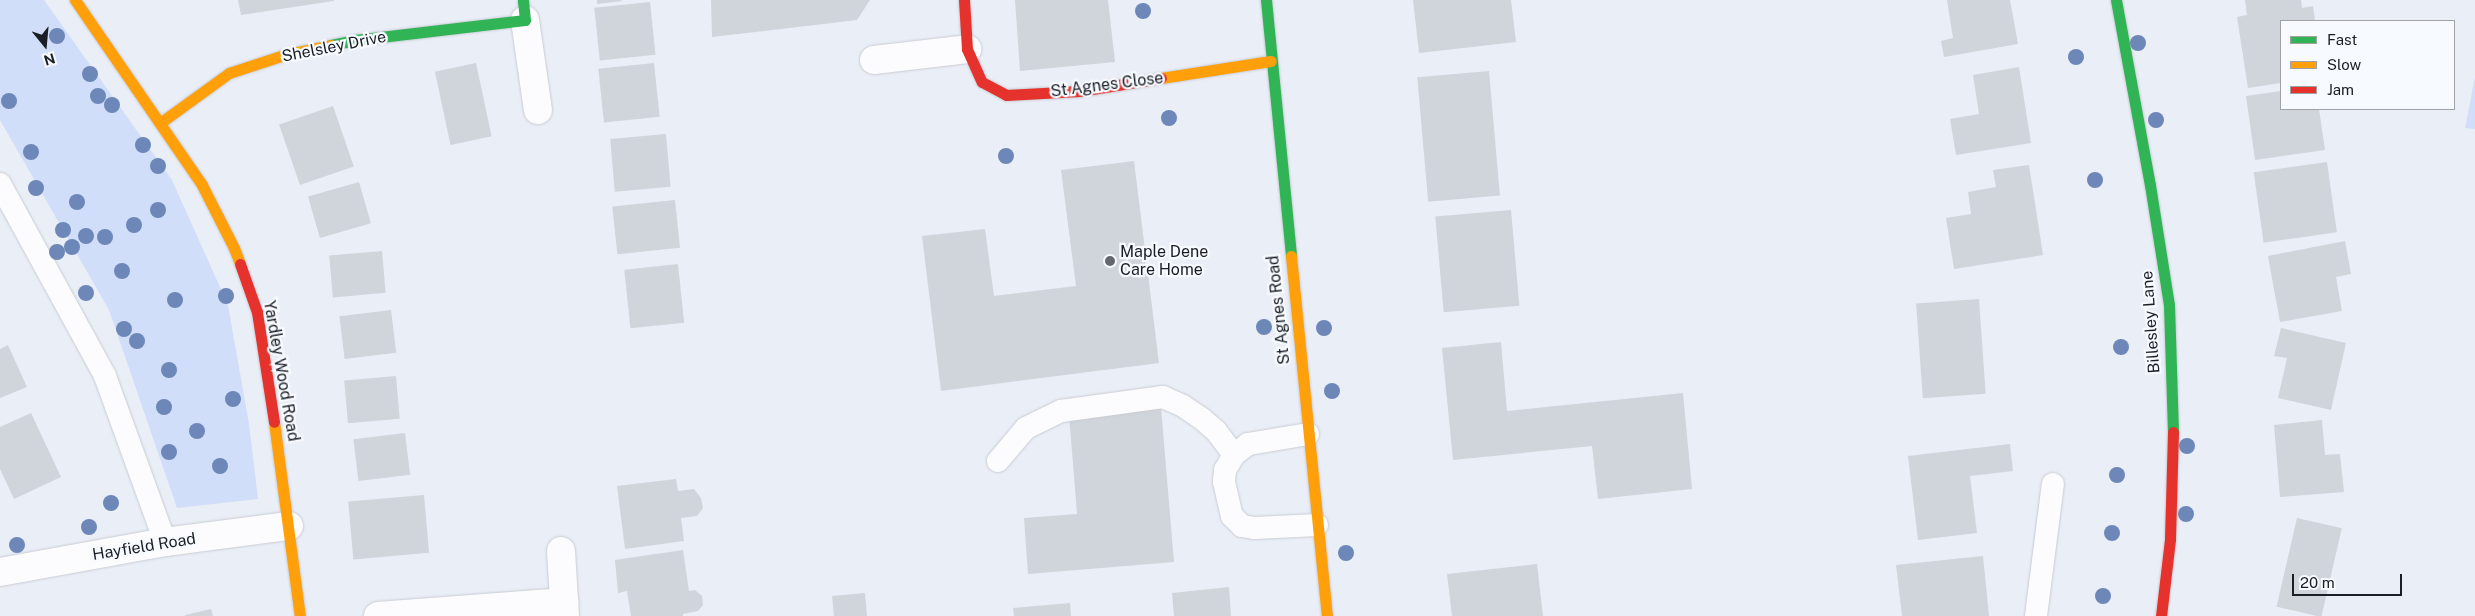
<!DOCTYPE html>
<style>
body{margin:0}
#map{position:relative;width:2475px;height:616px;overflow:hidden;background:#eaeef7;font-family:"Public Sans",sans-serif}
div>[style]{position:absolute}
.green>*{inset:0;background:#d0def9}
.building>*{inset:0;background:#d0d4db;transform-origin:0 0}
.roads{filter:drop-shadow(0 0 1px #c8ccd3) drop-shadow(0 0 1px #c8ccd3)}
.lane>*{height:22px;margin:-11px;padding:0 11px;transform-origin:11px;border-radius:11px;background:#fcfcfe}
.street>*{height:28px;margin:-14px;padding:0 14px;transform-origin:14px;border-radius:14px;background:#fcfcfe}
.fast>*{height:11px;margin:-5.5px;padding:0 5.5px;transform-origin:5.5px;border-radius:5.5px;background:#30b455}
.slow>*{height:11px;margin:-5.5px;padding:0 5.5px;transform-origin:5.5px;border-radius:5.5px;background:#ff9f0a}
.jam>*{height:11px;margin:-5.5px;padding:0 5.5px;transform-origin:5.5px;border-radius:5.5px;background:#e5322d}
.trees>*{width:16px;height:16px;margin:-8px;border-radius:50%;background:#6d87b8}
.dots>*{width:14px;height:14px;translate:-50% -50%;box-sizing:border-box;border:2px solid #f7fafe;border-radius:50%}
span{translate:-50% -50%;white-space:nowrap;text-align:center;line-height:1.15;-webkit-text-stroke:4.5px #f7fafe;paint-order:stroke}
.street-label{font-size:16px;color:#1a1e25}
.poi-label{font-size:16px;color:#1a1e25}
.left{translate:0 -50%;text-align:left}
.legend{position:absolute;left:2280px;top:20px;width:175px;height:90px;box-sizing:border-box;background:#f7fafe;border:1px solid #9fa2a7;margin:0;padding:6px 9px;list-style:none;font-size:15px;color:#1a1e25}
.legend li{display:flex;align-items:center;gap:10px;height:25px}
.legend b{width:25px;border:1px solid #9fa2a7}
.north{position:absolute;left:20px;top:20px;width:50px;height:50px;-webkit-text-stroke:4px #f7fafe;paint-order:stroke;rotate:163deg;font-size:14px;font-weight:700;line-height:20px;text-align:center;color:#1a1e25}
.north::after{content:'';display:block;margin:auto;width:18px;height:22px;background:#1a1e25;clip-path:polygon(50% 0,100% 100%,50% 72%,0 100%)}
.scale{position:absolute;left:2292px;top:574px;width:110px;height:22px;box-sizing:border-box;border:2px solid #1a1e25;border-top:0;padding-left:6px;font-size:15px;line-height:18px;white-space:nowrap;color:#1a1e25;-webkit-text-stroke:4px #f7fafe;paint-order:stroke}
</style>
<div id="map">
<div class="green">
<div style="clip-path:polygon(0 0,44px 0,172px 180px,228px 305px,249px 424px,258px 499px,177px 508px,109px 310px,0 120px)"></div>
<div style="clip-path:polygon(2475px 77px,2475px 129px,2465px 128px)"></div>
</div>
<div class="building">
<div style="clip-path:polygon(238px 0,334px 0,334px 1px,241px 15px)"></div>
<div style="clip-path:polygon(597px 0,621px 0,622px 1px,597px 4px)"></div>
<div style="clip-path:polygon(711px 0,870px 0,857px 20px,712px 37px)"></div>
<div style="clip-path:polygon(1015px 0,1108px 0,1115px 62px,1020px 71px)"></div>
<div style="clip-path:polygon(1413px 0,1511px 0,1516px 42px,1419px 53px)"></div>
<div style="clip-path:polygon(1947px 0,2010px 0,2018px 44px,1944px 57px,1941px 41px,1953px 38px)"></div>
<div style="clip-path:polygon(2245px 0,2301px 0,2302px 8px,2313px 6px,2315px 21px,2281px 21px,2281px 83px,2248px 88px,2237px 17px,2247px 15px)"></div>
<div style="left:650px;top:2px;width:53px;height:56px;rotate:84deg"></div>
<div style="left:476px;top:63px;width:75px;height:42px;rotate:78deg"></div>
<div style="left:654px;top:63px;width:54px;height:56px;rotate:84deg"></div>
<div style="clip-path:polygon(2019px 67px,2031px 143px,1956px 155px,1950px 119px,1979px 114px,1973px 75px)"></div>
<div style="left:1489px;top:71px;width:125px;height:72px;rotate:85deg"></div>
<div style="clip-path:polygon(2281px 91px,2281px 109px,2319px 109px,2325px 150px,2255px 160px,2246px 96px)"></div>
<div style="left:333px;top:106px;width:64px;height:57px;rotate:71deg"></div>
<div style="left:666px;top:134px;width:53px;height:56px;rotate:85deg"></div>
<div style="clip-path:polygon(1134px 161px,1159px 363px,941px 391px,922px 236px,985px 229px,994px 296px,1076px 286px,1061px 170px)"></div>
<div style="left:2327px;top:162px;width:71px;height:74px;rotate:82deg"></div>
<div style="clip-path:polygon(2029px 165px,2043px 255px,1954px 269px,1946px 218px,1971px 214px,1968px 192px,1996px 187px,1993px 170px)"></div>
<div style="left:359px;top:182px;width:43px;height:53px;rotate:74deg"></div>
<div style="left:675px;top:200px;width:48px;height:63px;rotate:84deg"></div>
<div style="left:1511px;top:210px;width:96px;height:76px;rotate:85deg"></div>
<div style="clip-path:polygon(2345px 241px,2351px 274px,2336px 277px,2342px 311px,2280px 322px,2268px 256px)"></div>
<div style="left:382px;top:251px;width:42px;height:53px;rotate:85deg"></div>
<div style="left:678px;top:264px;width:59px;height:54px;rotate:84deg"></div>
<div style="left:1979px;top:299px;width:95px;height:63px;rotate:86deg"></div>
<div style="left:391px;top:310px;width:43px;height:52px;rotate:83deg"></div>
<div style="clip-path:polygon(2281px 328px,2346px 343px,2331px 410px,2278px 398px,2287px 358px,2274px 356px)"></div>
<div style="clip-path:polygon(1501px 342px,1507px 411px,1683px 393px,1692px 489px,1598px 499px,1592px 446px,1453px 460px,1442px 348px)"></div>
<div style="clip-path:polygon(8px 345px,27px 387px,0 398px,0 349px)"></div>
<div style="left:396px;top:376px;width:43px;height:52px;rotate:85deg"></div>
<div style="clip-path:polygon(1161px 407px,1174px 562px,1028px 574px,1024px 518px,1077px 514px,1069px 414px)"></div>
<div style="clip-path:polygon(31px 413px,61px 477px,14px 499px,0 469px,0 427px)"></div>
<div style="clip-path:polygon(2322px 420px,2325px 455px,2340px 454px,2344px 492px,2280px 497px,2274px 425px)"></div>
<div style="left:405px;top:433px;width:42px;height:52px;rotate:83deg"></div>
<div style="clip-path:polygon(2010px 444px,2013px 471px,1970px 476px,1977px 533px,1918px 540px,1908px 456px)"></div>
<div style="clip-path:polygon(676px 479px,678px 491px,694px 489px,701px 498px,703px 508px,697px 516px,681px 518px,684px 541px,625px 549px,617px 486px)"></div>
<div style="left:424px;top:495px;width:58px;height:76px;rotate:85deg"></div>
<div style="left:2297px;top:518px;width:46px;height:91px;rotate:13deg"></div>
<div style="clip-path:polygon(683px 550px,689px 591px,695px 590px,702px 596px,703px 605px,698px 611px,683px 614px,683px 616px,631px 616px,627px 591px,618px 593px,615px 560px)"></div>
<div style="clip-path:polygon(1983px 556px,1989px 616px,1902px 616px,1896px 565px)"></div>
<div style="clip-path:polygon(1537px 564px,1543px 616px,1452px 616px,1447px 574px)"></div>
<div style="clip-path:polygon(1229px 587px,1231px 616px,1174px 616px,1172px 593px)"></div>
<div style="left:865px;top:593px;width:23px;height:33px;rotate:85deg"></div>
<div style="clip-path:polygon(1070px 603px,1071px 616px,1014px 616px,1013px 608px)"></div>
<div style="clip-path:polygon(211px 609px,213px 616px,185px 616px,185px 615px)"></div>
</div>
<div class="roads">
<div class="lane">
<div style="left:0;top:184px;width:219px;rotate:61.3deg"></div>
<div style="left:105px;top:376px;width:177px;rotate:70.1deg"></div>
<div style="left:1308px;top:434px;width:61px;rotate:170.5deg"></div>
<div style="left:1248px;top:444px;width:18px;rotate:142deg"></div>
<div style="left:1234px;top:455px;width:17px;rotate:121deg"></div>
<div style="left:1225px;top:470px;width:12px;rotate:95deg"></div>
<div style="left:1224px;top:482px;width:35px;rotate:77deg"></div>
<div style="left:1232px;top:516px;width:14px;rotate:45deg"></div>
<div style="left:1242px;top:526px;width:13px;rotate:9deg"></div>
<div style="left:1255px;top:528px;width:62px;rotate:-2.8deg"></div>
<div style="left:998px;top:461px;width:43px;rotate:-49.7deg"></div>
<div style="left:1026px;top:428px;width:39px;rotate:-26deg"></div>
<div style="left:1061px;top:411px;width:103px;rotate:-7.8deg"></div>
<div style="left:1163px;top:397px;width:22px;rotate:24deg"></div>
<div style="left:1183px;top:406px;width:22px;rotate:34deg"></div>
<div style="left:1201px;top:418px;width:20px;rotate:41deg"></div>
<div style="left:1216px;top:431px;width:30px;rotate:53deg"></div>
<div style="left:2036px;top:616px;width:133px;rotate:-82.7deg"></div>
</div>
<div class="street">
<div style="left:525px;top:20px;width:91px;rotate:81.8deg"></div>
<div style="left:874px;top:60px;width:94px;rotate:-6.7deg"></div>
<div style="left:561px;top:551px;width:65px;rotate:86.5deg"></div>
<div style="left:0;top:572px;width:168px;rotate:-10.3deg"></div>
<div style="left:165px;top:542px;width:125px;rotate:-7.4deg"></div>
<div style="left:378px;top:616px;width:187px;rotate:-4.3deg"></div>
</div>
<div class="fast">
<div style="left:1266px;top:0;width:257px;rotate:84.4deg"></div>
<div style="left:2116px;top:0;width:188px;rotate:79.6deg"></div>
<div style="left:2150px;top:185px;width:121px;rotate:81deg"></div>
<div style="left:2169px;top:305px;width:127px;rotate:88.2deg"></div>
<div style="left:331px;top:45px;width:25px;rotate:-12deg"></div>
<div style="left:355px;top:40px;width:171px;rotate:-6.7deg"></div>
<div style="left:525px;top:20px;width:20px;rotate:-96deg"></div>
</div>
<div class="slow">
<div style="left:75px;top:0;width:224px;rotate:55.5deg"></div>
<div style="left:202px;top:185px;width:71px;rotate:63.1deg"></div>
<div style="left:234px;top:248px;width:17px;rotate:69deg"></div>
<div style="left:1161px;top:78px;width:111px;rotate:-8.8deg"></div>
<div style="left:160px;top:123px;width:85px;rotate:-35.9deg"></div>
<div style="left:229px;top:73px;width:61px;rotate:-18.1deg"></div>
<div style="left:287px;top:54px;width:45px;rotate:-11.6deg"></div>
<div style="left:1291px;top:256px;width:362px;rotate:84.3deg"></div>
<div style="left:274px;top:422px;width:196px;rotate:82.4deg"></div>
</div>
<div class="jam">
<div style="left:964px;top:0;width:49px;rotate:86.5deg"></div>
<div style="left:967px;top:49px;width:36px;rotate:66deg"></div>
<div style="left:982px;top:82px;width:27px;rotate:28deg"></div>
<div style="left:1006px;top:95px;width:74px;rotate:-3.1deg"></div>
<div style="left:1080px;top:91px;width:82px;rotate:-9.1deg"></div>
<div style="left:240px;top:264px;width:51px;rotate:70.5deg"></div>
<div style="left:257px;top:312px;width:111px;rotate:81.2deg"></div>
<div style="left:2161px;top:616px;width:78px;rotate:-83.3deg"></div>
<div style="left:2170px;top:539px;width:107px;rotate:-88.4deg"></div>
</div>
</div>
<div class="trees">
<div style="left:1143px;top:11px"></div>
<div style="left:57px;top:36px"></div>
<div style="left:2138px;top:43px"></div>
<div style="left:2076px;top:57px"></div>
<div style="left:90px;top:74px"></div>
<div style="left:98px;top:96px"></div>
<div style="left:9px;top:101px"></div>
<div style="left:112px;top:105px"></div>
<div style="left:1169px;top:118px"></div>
<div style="left:2156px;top:120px"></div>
<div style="left:143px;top:145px"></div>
<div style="left:31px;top:152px"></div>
<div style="left:1006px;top:156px"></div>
<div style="left:158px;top:166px"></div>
<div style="left:2095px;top:180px"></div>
<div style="left:36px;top:188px"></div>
<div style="left:77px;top:202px"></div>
<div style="left:158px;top:210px"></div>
<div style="left:134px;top:225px"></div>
<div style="left:63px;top:230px"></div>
<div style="left:86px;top:236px"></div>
<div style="left:105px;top:237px"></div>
<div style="left:72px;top:247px"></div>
<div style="left:57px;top:252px"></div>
<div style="left:122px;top:271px"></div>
<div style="left:86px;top:293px"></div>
<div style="left:226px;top:296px"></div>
<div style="left:175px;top:300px"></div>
<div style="left:1264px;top:327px"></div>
<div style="left:1324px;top:328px"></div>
<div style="left:124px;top:329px"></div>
<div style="left:137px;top:341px"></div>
<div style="left:2121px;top:347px"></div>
<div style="left:169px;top:370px"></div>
<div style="left:1332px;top:391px"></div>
<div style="left:233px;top:399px"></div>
<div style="left:164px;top:407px"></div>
<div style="left:197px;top:431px"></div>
<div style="left:2187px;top:446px"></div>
<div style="left:169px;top:452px"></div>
<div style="left:220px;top:466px"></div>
<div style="left:2117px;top:475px"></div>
<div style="left:111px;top:503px"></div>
<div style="left:2186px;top:514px"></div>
<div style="left:89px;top:527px"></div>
<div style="left:2112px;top:533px"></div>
<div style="left:17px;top:545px"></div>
<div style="left:1346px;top:553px"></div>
<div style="left:2103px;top:596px"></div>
</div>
<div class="dots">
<div style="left:1110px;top:261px;background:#63676e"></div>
</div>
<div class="street-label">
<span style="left:334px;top:47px;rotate:-11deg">Shelsley Drive</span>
<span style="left:1107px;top:85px;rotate:-7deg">St Agnes Close</span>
<span style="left:1279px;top:310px;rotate:-96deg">St Agnes Road</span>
<span style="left:2151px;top:322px;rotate:-94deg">Billesley Lane</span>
<span style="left:281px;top:371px;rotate:80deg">Yardley Wood Road</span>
<span style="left:144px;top:547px;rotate:-9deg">Hayfield Road</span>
</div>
<div class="poi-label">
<span class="left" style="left:1120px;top:261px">Maple Dene<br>Care Home</span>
</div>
<ul class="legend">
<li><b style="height:6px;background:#30b455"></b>Fast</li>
<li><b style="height:6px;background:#ff9f0a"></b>Slow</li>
<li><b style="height:6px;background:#e5322d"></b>Jam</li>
</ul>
<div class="north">N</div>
<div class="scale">20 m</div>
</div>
